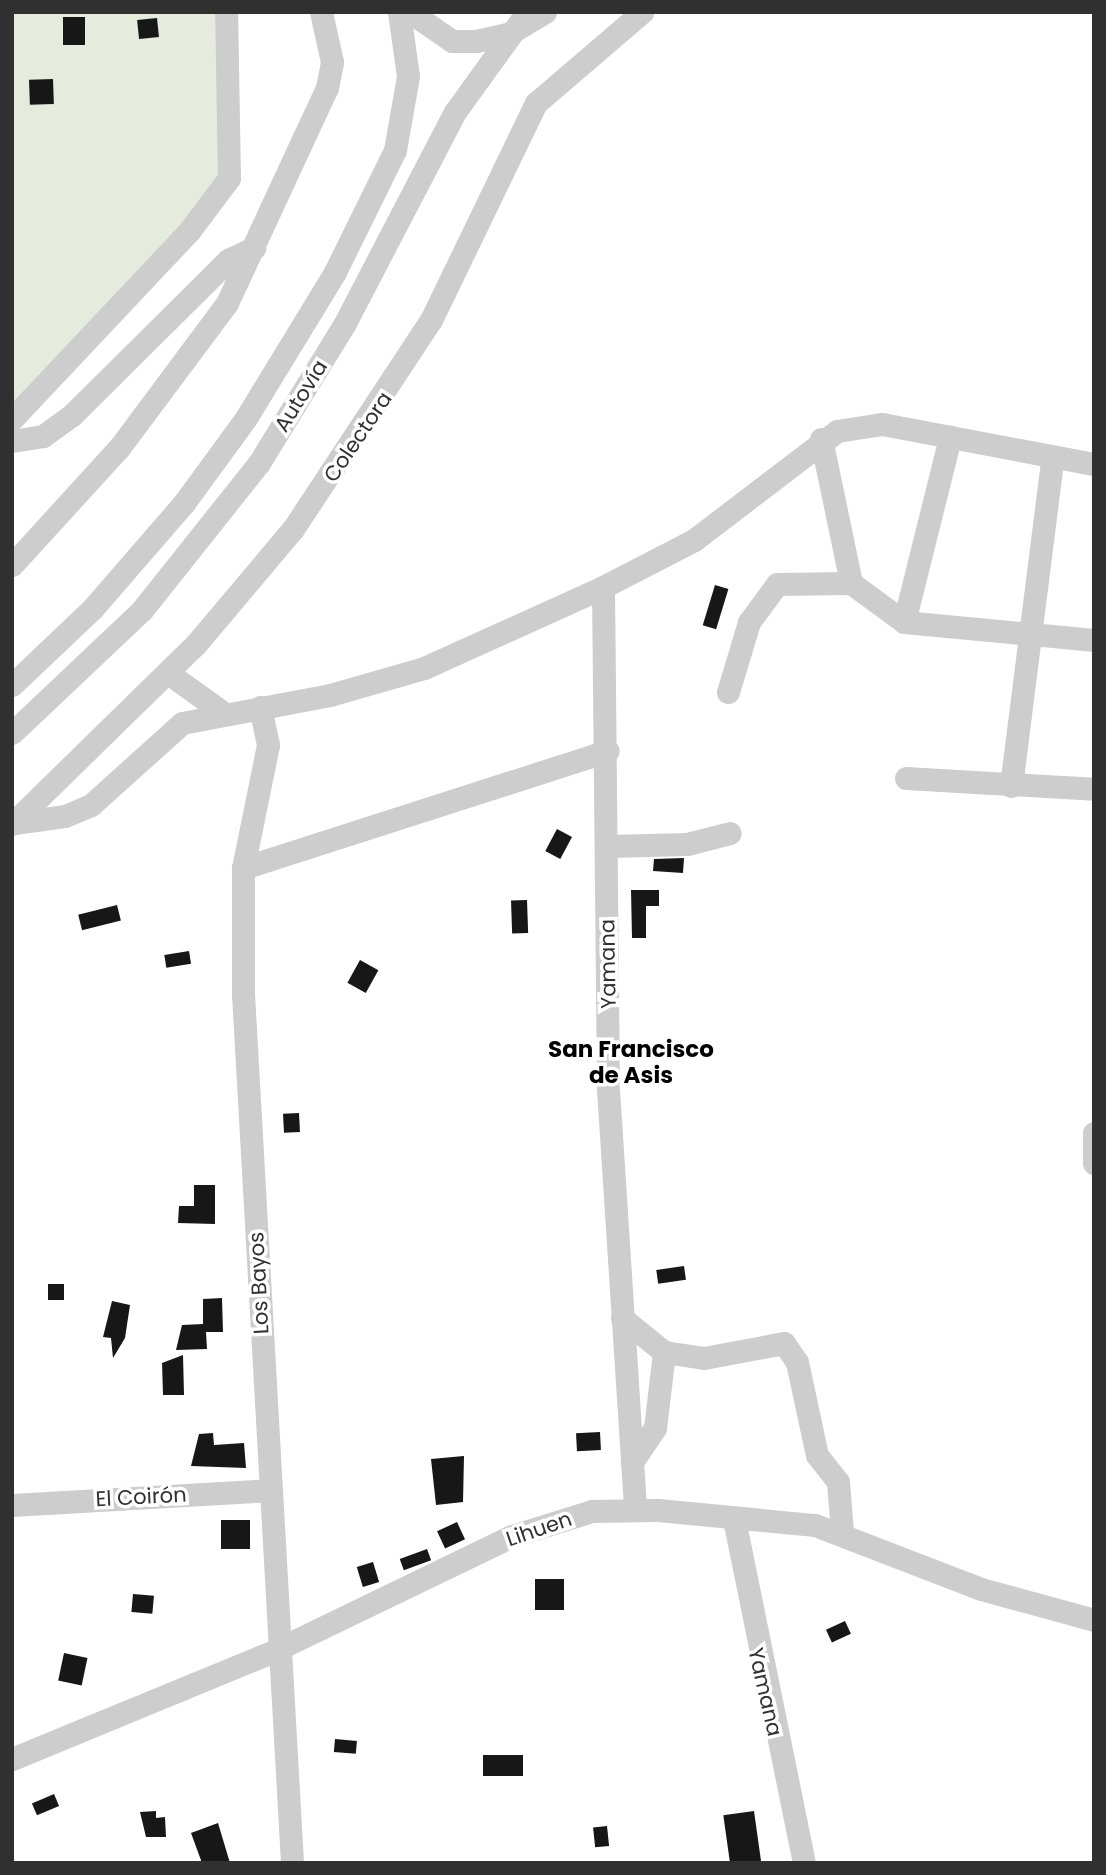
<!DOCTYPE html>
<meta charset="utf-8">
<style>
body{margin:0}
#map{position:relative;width:1106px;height:1875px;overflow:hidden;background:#fff;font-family:Poppins,sans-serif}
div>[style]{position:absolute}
.green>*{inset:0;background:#e5ecde}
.building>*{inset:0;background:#171717;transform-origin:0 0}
.minor>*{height:23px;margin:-11.5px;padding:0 11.5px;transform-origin:11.5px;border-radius:11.5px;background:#cdcdcd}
span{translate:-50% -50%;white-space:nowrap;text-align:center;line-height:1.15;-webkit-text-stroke:7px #fff;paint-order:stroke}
.street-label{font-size:21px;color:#303030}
.neighbourhood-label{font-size:23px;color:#000;font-weight:700}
.frame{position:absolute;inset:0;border:14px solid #303030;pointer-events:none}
</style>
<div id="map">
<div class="green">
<div style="clip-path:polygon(12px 12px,226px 12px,234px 167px,12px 419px)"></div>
</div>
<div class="building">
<div style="left:63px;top:17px;width:22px;height:28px"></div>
<div style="left:157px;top:18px;width:19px;height:20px;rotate:84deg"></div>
<div style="left:53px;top:79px;width:25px;height:24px;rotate:88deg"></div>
<div style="left:715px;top:585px;width:14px;height:42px;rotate:17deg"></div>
<div style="left:557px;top:829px;width:17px;height:25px;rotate:28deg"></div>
<div style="clip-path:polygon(684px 858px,683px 873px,653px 871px,654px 859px)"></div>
<div style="clip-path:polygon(631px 890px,659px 890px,659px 906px,646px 906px,646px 938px,632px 938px)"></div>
<div style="left:527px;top:900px;width:33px;height:16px;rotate:88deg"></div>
<div style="left:117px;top:905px;width:16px;height:40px;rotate:76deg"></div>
<div style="left:189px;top:951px;width:13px;height:25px;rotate:81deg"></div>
<div style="left:360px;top:960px;width:21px;height:26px;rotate:29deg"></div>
<div style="left:299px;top:1113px;width:19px;height:16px;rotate:87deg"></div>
<div style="clip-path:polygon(194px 1185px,215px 1185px,215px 1224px,178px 1223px,179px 1206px,194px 1206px)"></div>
<div style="left:684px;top:1266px;width:14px;height:28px;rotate:82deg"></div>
<div style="left:48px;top:1284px;width:16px;height:16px"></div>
<div style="clip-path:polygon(222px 1298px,223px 1332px,206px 1332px,207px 1349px,176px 1350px,182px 1325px,203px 1324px,203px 1299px)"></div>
<div style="clip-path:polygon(112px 1301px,130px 1305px,125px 1338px,113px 1358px,111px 1338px,103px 1337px)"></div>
<div style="clip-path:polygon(183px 1355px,184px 1395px,163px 1395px,162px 1363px)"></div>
<div style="left:600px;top:1432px;width:18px;height:24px;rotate:87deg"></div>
<div style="clip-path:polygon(213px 1433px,214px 1445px,244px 1443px,246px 1468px,191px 1466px,199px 1434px)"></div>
<div style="clip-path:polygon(464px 1456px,463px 1502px,436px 1505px,431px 1459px)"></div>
<div style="left:250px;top:1520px;width:29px;height:29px;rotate:90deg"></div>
<div style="left:457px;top:1522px;width:19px;height:22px;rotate:65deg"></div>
<div style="left:427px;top:1549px;width:12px;height:29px;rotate:70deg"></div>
<div style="left:373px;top:1562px;width:21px;height:17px;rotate:73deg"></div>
<div style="left:535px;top:1579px;width:29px;height:31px"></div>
<div style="left:133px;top:1594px;width:21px;height:18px;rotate:5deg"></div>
<div style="left:845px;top:1621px;width:14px;height:21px;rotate:65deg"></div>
<div style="left:64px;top:1653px;width:24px;height:28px;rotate:12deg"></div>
<div style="left:335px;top:1739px;width:22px;height:13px;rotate:5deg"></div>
<div style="left:483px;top:1755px;width:40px;height:21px"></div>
<div style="left:54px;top:1794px;width:13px;height:24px;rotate:67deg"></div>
<div style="clip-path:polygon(156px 1811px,156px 1818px,165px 1817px,166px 1837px,146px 1837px,140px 1812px)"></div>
<div style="left:754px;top:1811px;width:52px;height:31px;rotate:82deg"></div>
<div style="clip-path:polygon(218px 1823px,230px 1863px,202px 1863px,191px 1833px)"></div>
<div style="left:607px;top:1826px;width:20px;height:14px;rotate:84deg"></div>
</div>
<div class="minor">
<div style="left:410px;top:12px;width:51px;rotate:34.6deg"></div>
<div style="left:452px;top:41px;width:24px"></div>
<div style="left:476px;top:41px;width:35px;rotate:-13deg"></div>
<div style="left:510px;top:33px;width:41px;rotate:-31deg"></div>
<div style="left:12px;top:419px;width:260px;rotate:-46.7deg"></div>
<div style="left:190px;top:230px;width:65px;rotate:-53.1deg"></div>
<div style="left:229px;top:178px;width:166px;rotate:-91deg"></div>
<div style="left:821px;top:439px;width:147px;rotate:78.2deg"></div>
<div style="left:12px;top:441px;width:31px;rotate:-9deg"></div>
<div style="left:43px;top:436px;width:36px;rotate:-36deg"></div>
<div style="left:72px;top:415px;width:220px;rotate:-44.8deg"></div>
<div style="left:228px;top:260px;width:29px;rotate:-25deg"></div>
<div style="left:12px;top:565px;width:159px;rotate:-47.6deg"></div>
<div style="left:119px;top:448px;width:181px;rotate:-53.3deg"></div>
<div style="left:227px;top:303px;width:237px;rotate:-65.1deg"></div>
<div style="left:327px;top:88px;width:26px;rotate:-79deg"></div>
<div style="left:332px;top:62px;width:51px;rotate:-102.4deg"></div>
<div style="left:603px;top:587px;width:502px;rotate:89.43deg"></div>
<div style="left:608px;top:1089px;width:421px;rotate:86.3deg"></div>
<div style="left:904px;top:622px;width:191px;rotate:-76deg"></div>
<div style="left:168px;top:673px;width:70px;rotate:35.7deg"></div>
<div style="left:12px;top:685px;width:112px;rotate:-43.5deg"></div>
<div style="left:93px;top:608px;width:139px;rotate:-49.1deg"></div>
<div style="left:184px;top:503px;width:105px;rotate:-53.9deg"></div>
<div style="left:246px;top:418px;width:171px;rotate:-58.6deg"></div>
<div style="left:335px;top:272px;width:136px;rotate:-63.8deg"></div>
<div style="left:395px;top:150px;width:75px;rotate:-80deg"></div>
<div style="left:408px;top:76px;width:65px;rotate:-98deg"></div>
<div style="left:728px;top:692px;width:73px;rotate:-73.3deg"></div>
<div style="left:749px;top:622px;width:47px;rotate:-53.6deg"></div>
<div style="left:777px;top:584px;width:74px;rotate:-0.8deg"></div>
<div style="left:851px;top:583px;width:66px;rotate:36.3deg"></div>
<div style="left:904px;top:622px;width:191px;rotate:5.4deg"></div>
<div style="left:260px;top:707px;width:39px;rotate:78deg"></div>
<div style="left:268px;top:745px;width:126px;rotate:101.5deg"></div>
<div style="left:243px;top:868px;width:126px;rotate:90deg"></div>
<div style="left:243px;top:994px;width:870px;rotate:86.77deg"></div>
<div style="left:12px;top:733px;width:179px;rotate:-43.4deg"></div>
<div style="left:142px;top:610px;width:188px;rotate:-51.5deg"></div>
<div style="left:259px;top:463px;width:162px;rotate:-58.4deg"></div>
<div style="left:344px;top:325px;width:240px;rotate:-62.5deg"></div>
<div style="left:455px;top:112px;width:123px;rotate:-54.2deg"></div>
<div style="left:906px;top:778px;width:188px;rotate:3.3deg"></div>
<div style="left:1011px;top:786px;width:329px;rotate:-82.8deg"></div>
<div style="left:14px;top:823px;width:51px;rotate:-7.8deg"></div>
<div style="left:65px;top:816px;width:28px;rotate:-23deg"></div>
<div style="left:91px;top:805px;width:122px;rotate:-42deg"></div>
<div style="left:182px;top:723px;width:151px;rotate:-10.7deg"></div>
<div style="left:330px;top:695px;width:98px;rotate:-16deg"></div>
<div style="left:424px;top:668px;width:196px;rotate:-24.3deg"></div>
<div style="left:603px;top:587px;width:102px;rotate:-27.3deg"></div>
<div style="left:694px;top:540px;width:180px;rotate:-37.3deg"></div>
<div style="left:837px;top:431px;width:46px;rotate:-8.8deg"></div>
<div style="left:882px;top:424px;width:216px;rotate:10.7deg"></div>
<div style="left:12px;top:824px;width:257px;rotate:-44.4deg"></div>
<div style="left:196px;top:644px;width:150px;rotate:-49.9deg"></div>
<div style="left:293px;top:529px;width:250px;rotate:-56.6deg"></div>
<div style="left:431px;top:320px;width:241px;rotate:-64.2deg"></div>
<div style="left:536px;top:103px;width:140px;rotate:-40.6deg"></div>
<div style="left:609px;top:846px;width:78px;rotate:-1.5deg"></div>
<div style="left:687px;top:844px;width:44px;rotate:-14.3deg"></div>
<div style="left:243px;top:868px;width:383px;rotate:-17.8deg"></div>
<div style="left:1094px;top:1133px;width:30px;rotate:90deg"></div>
<div style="left:622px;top:1318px;width:54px;rotate:39deg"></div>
<div style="left:664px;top:1352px;width:40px;rotate:8.5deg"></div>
<div style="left:704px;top:1358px;width:81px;rotate:-10.6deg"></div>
<div style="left:784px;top:1343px;width:23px;rotate:56deg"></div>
<div style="left:797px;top:1362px;width:95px;rotate:77.9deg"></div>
<div style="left:817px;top:1455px;width:34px;rotate:52deg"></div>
<div style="left:838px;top:1482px;width:50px;rotate:85.4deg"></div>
<div style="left:632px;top:1462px;width:41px;rotate:-55.9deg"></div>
<div style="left:655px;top:1428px;width:77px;rotate:-83.2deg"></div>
<div style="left:12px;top:1505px;width:258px;rotate:-3.3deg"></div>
<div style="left:734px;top:1519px;width:351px;rotate:78.5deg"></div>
<div style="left:12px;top:1759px;width:286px;rotate:-22.4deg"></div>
<div style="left:276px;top:1650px;width:262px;rotate:-25.8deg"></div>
<div style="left:512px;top:1536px;width:84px;rotate:-17.4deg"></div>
<div style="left:592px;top:1511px;width:66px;rotate:-0.9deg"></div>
<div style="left:658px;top:1510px;width:158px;rotate:5.5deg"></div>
<div style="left:815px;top:1525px;width:178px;rotate:21.1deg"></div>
<div style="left:981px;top:1589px;width:117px;rotate:15.3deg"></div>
</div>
<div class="street-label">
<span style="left:301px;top:396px;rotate:-58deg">Autovía</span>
<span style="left:358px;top:437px;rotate:-56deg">Colectora</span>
<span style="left:608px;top:964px;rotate:-91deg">Yamana</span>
<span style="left:259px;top:1283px;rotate:-93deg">Los Bayos</span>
<span style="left:141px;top:1497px;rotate:-3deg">El Coirón</span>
<span style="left:539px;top:1529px;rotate:-19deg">Lihuen</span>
<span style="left:765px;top:1692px;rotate:77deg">Yamana</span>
</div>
<div class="neighbourhood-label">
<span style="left:631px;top:1062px">San Francisco<br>de Asis</span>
</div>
<div class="frame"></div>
</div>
